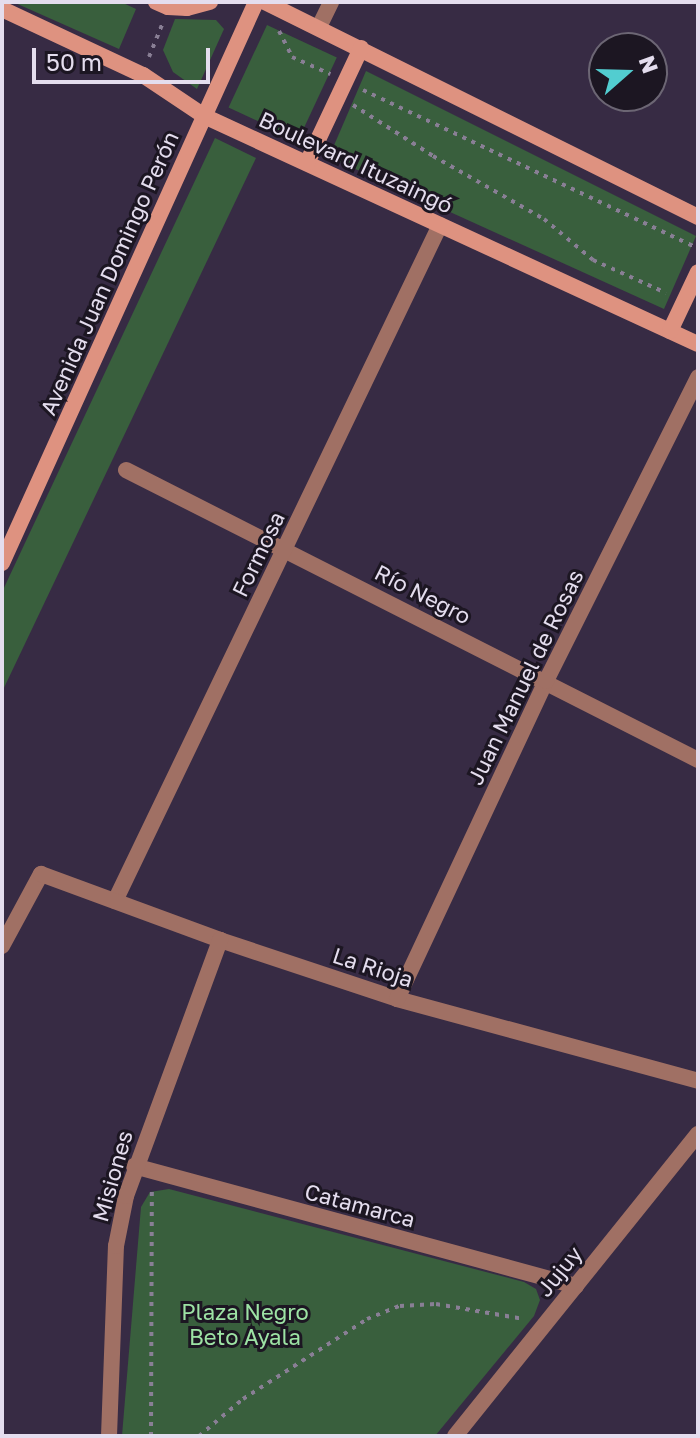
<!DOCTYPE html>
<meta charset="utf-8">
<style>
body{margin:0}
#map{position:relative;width:700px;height:1438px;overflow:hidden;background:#372b44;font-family:"Golos Text",sans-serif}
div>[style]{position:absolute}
.green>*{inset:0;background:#395f3d;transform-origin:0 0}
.path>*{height:4px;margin-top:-2px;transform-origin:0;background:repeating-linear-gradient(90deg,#897f95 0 4px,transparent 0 10px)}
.street>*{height:16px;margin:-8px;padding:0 8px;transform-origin:8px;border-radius:8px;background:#a07064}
.secondary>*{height:16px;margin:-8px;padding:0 8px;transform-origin:8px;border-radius:8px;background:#de9280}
span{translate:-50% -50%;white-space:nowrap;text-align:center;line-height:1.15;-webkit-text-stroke:6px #1c1622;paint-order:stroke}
.street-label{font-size:22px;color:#e4ddee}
.park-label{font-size:22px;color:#9de3a4}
.frame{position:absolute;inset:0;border:4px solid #e4ddee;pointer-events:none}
.north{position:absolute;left:588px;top:32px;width:80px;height:80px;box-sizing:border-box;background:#1c1622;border:2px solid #6c6674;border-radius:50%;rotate:70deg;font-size:22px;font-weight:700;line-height:32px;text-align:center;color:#e4ddee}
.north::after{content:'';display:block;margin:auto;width:28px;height:36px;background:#52cdd0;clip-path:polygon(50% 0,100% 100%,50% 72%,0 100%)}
.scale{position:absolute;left:32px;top:48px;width:178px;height:36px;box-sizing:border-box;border:4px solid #e4ddee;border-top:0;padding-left:10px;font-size:24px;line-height:28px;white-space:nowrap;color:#e4ddee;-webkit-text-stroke:6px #1c1622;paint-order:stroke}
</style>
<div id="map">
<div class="green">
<div style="clip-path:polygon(13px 2px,121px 2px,136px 9px,119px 49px)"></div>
<div style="clip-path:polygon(175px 19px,216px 20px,224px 29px,197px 89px,173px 72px,163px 50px)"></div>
<div style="left:267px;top:25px;width:77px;height:91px;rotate:25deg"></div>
<div style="clip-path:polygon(366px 71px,696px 236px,664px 309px,329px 157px)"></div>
<div style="clip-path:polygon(215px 138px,256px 158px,2px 692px,2px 592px)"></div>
<div style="clip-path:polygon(169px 1189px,524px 1282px,536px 1289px,540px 1300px,534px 1316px,435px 1436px,122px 1436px,141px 1207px,150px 1192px)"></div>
</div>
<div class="path">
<div style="left:279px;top:31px;width:29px;rotate:63deg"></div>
<div style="left:292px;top:57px;width:42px;rotate:24.1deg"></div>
<div style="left:149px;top:57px;width:35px;rotate:-68deg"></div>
<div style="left:363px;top:90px;width:370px;rotate:25.3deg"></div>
<div style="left:353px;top:105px;width:95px;rotate:32.5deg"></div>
<div style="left:433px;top:156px;width:128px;rotate:29.6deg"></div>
<div style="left:544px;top:219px;width:64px;rotate:39.9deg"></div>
<div style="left:593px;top:260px;width:80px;rotate:24.3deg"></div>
<div style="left:151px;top:1436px;width:246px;rotate:-89.8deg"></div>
<div style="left:199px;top:1436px;width:57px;rotate:-40.1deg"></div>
<div style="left:243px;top:1399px;width:148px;rotate:-32.8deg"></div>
<div style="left:367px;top:1319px;width:35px;rotate:-22deg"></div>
<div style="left:400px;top:1306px;width:36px;rotate:-3deg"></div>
<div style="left:436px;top:1304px;width:89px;rotate:9.7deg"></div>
</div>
<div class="street">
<div style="left:319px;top:27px;width:28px;rotate:-64deg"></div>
<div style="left:126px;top:470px;width:641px;rotate:26.88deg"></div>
<div style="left:115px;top:901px;width:750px;rotate:-64.32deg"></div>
<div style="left:2px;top:946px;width:82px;rotate:-61.6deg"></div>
<div style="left:41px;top:874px;width:191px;rotate:20.2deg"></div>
<div style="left:220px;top:940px;width:187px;rotate:18.4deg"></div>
<div style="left:397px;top:999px;width:312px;rotate:15.2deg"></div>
<div style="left:397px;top:999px;width:351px;rotate:-64.9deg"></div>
<div style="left:546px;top:681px;width:340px;rotate:-63.4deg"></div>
<div style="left:134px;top:1166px;width:458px;rotate:15.2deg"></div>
<div style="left:109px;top:1436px;width:190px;rotate:-87.9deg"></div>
<div style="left:116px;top:1246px;width:51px;rotate:-78.7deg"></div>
<div style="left:126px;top:1196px;width:273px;rotate:-69.8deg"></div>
<div style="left:455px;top:1436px;width:388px;rotate:-51.2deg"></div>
</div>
<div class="secondary">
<div style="left:156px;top:2px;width:13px;rotate:23deg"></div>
<div style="left:168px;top:7px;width:19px;rotate:3deg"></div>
<div style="left:187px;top:8px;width:24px;rotate:-15deg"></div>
<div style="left:265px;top:2px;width:483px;rotate:26.4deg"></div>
<div style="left:2px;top:9px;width:156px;rotate:25.1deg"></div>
<div style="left:143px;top:75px;width:73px;rotate:33.9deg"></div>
<div style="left:204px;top:116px;width:544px;rotate:24.78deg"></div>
<div style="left:307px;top:163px;width:127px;rotate:-64.8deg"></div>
<div style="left:670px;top:331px;width:65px;rotate:-64.6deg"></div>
<div style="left:2px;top:563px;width:616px;rotate:-65.64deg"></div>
</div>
<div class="street-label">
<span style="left:356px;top:162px;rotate:25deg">Boulevard Ituzaingó</span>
<span style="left:109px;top:273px;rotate:-66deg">Avenida Juan Domingo Perón</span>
<span style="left:258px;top:554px;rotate:-64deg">Formosa</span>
<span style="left:423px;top:594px;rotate:27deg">Río Negro</span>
<span style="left:525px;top:677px;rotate:-64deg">Juan Manuel de Rosas</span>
<span style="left:373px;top:967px;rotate:18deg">La Rioja</span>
<span style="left:112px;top:1176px;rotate:-74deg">Misiones</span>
<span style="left:360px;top:1205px;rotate:15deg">Catamarca</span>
<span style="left:559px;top:1271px;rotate:-51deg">Jujuy</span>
</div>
<div class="park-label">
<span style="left:245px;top:1324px">Plaza Negro<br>Beto Ayala</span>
</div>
<div class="frame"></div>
<div class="north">N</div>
<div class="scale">50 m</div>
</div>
